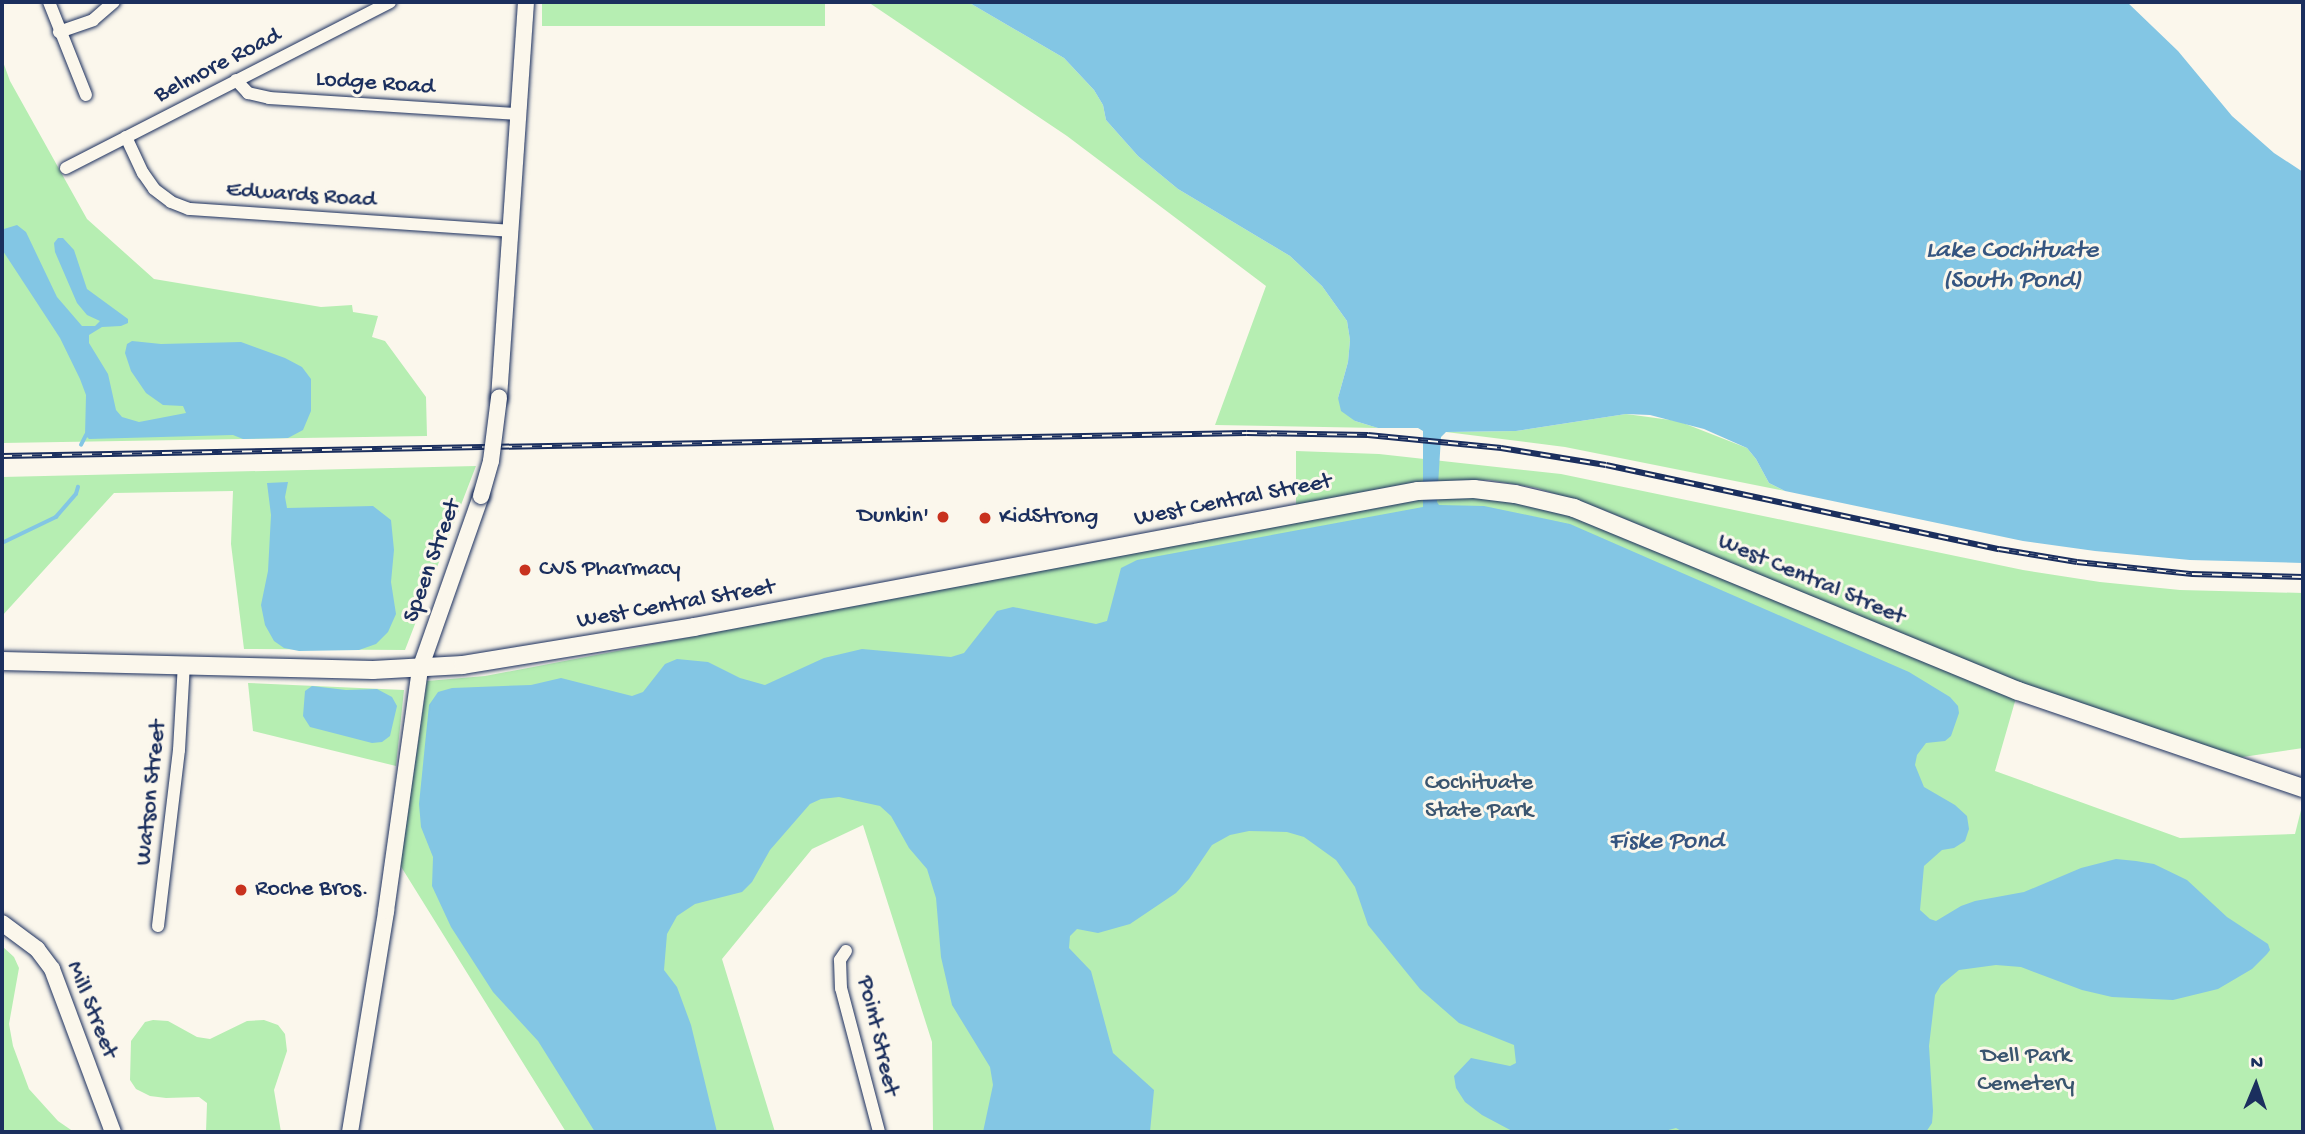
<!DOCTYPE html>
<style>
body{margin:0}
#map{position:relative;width:2305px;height:1134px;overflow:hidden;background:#fbf7ec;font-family:"Gochi Hand",sans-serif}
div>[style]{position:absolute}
.green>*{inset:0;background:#b6eeb2;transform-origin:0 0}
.water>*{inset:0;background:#83c6e4}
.stream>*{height:3.5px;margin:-1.75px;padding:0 1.75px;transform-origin:1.75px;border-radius:1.75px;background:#83c6e4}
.roads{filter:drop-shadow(0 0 2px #1b2f5e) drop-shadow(0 0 2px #1b2f5e)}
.minor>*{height:12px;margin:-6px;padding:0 6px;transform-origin:6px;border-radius:6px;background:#fbf7ec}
.tertiary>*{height:16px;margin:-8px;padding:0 8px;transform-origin:8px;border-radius:8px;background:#fbf7ec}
.secondary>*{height:18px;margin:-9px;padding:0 9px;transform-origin:9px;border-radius:9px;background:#fbf7ec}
.rail>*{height:6px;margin-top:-3px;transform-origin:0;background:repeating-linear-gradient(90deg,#fbf7ec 0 10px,#1b2f5e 0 20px);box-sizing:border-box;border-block:2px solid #1b2f5e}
.bridges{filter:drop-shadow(0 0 2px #1b2f5e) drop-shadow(0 0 2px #1b2f5e)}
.tertiary-bridge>*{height:16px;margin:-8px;padding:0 8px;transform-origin:8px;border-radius:8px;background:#fbf7ec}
.dots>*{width:19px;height:19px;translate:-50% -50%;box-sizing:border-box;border:4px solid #fbf7ec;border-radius:50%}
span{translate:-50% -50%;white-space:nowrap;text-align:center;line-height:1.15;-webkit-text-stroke:6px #fbf7ec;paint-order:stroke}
.street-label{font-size:24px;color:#1b2f5e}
.poi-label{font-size:24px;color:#1b2f5e}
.right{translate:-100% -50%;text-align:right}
.left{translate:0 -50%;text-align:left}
.park-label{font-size:24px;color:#3a556f}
.water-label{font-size:26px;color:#355580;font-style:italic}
.frame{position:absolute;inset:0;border:4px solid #1b2f5e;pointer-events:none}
.north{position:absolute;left:2221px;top:1050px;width:70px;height:70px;-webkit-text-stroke:5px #fbf7ec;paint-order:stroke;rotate:2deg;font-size:19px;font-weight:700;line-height:28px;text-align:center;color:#1b2f5e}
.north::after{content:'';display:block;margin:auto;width:24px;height:32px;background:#1b2f5e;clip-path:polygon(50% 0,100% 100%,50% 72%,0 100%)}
</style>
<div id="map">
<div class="green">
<div style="left:542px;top:2px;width:283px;height:24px"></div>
<div style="clip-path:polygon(868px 2px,968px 2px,1064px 58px,1094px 90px,1103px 105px,1106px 120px,1138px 156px,1178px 189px,1290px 256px,1322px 286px,1347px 321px,1350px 340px,1348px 362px,1338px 398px,1355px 421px,1378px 428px,1215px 425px,1266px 286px,1067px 136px)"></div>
<div style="clip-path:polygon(2px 59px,10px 81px,87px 219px,154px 279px,321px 307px,352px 305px,353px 312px,378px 316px,372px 337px,385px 341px,426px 397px,427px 436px,2px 443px)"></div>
<div style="clip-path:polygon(1626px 414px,1678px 421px,1747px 448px,1756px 459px,1769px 483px,1785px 491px,1565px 447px,1446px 432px,1516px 431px)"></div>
<div style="clip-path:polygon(1296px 451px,1379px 454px,1561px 474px,2023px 570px,2100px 582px,2180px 590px,2303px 593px,2303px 748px,2236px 758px,2001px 676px,1601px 509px,1537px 488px,1489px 480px,1432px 482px,1400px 485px,1296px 506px)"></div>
<div style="clip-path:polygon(476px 466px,405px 650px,244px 649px,231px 544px,233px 491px,114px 493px,2px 616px,2px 477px)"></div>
<div style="clip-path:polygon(1433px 491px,1515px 494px,2018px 691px,1995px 771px,2180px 838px,2295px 834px,2303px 802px,2303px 1132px,933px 1132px,932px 1042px,863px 825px,812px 849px,722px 959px,775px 1132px,566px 1132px,400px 865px,427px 681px,485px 676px,1355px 511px)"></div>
<div style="clip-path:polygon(248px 683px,404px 690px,396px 766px,253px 731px)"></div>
<div style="clip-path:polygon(2px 946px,14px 957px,19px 968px,9px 1024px,13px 1046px,29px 1089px,58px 1121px,74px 1132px,2px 1132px)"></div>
<div style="clip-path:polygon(153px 1020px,168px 1021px,197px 1037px,210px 1039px,247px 1021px,264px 1020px,278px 1025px,285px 1034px,287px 1051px,274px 1090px,281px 1132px,206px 1132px,207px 1103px,199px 1097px,166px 1098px,150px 1096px,136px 1089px,130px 1080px,131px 1041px,145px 1022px)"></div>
</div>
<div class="water">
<div style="clip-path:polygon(968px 2px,2127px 2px,2178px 51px,2232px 116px,2274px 153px,2303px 172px,2303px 563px,2190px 560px,2095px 551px,2023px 541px,1785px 491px,1769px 483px,1756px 459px,1747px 448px,1704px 429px,1650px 415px,1626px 414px,1516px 431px,1446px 432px,1441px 437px,1437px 502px,1439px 505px,1484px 506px,1570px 524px,1909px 672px,1950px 697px,1958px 706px,1959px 713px,1951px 736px,1945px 741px,1926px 743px,1917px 755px,1915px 765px,1924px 787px,1955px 805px,1967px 816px,1969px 829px,1965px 841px,1954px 848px,1942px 850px,1924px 866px,1920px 910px,1930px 919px,1936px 921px,1961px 906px,1975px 901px,2024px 892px,2081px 868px,2116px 859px,2136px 861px,2154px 864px,2187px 880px,2227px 917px,2268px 944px,2270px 950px,2267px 954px,2252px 969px,2218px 989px,2173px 1000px,2112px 997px,2082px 990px,2021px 967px,1996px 965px,1959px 970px,1941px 985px,1935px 995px,1929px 1046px,1933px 1111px,1932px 1123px,1926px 1132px,1683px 1132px,1676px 1128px,1661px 1132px,1514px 1132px,1482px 1115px,1465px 1102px,1456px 1088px,1454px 1076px,1471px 1058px,1510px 1066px,1516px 1063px,1514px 1045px,1459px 1023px,1420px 989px,1368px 925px,1355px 887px,1336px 860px,1304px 837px,1287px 832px,1249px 831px,1230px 835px,1212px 845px,1189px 879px,1176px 893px,1130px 924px,1098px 933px,1077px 929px,1070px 936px,1069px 948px,1091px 971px,1113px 1053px,1154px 1090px,1150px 1132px,983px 1132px,993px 1085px,990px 1067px,952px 1005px,941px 957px,936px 898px,927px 869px,909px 848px,891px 816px,880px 806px,839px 797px,821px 799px,810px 804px,770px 850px,752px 882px,742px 892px,695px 904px,677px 916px,667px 934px,664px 970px,677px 987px,691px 1025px,717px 1132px,595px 1132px,538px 1041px,493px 992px,451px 927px,432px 886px,433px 857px,421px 827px,419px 804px,429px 705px,438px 692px,452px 688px,531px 685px,561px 678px,632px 696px,643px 692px,665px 664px,677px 659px,708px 662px,740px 678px,765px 685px,824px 658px,862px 649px,951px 657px,964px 653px,997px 611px,1013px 607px,1096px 624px,1107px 621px,1121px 568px,1137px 560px,1423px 507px,1423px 431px,1418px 428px,1378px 428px,1355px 421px,1341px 411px,1338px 398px,1348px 362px,1350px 340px,1347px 321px,1322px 286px,1290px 256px,1178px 189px,1138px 156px,1106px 120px,1103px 105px,1094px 90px,1064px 58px)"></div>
<div style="clip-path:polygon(2px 223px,4px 229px,17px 225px,26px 232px,57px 297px,82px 326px,95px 326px,100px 321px,87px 315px,77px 303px,55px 252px,54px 243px,58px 238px,63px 238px,74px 250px,87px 289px,128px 319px,128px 323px,121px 326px,102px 327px,89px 335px,89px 343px,108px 374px,116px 410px,122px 417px,139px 422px,186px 413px,183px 406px,163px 405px,146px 393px,131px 371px,125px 353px,127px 344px,132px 341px,161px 344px,241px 342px,285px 358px,302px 367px,311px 379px,311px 411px,303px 430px,288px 438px,243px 439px,233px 435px,89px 439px,85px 435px,86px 395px,80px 379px,60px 338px,3px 251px)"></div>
<div style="clip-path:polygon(288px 482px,285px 497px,287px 508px,373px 506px,391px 520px,394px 550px,391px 582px,396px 614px,388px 632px,376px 644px,359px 650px,299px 651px,284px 648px,274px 641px,265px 625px,261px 605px,268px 571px,271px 515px,267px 483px)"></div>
<div style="clip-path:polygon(312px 686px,346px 690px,377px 689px,392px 697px,397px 706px,390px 736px,382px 742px,372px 743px,310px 727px,303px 716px,305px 691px)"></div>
</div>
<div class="stream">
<div style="left:81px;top:445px;width:11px;rotate:-63deg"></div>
<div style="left:2px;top:543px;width:60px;rotate:-25.7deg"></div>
<div style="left:56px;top:517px;width:30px;rotate:-49deg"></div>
<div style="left:76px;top:494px;width:7px;rotate:-74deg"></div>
</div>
<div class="roads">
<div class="minor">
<div style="left:49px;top:2px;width:100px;rotate:68.3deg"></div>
<div style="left:59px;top:32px;width:36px;rotate:-19deg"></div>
<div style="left:93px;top:20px;width:28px;rotate:-41deg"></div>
<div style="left:236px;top:80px;width:18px;rotate:47deg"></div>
<div style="left:248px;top:93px;width:22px;rotate:13deg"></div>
<div style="left:269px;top:98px;width:250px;rotate:3.7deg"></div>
<div style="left:126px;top:137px;width:40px;rotate:65deg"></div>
<div style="left:143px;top:173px;width:19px;rotate:55deg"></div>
<div style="left:154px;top:189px;width:21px;rotate:37deg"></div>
<div style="left:171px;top:202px;width:19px;rotate:21deg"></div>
<div style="left:189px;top:209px;width:322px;rotate:3.9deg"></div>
<div style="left:66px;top:168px;width:364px;rotate:-27.1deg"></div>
<div style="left:158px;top:926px;width:177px;rotate:-83.2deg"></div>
<div style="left:179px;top:750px;width:86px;rotate:-86.7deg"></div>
<div style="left:846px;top:951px;width:11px;rotate:124deg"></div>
<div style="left:840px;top:960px;width:28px;rotate:88deg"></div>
<div style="left:841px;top:988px;width:149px;rotate:75.2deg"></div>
</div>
<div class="tertiary">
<div style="left:499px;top:398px;width:397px;rotate:-86.1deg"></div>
<div style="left:2px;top:923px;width:44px;rotate:36.6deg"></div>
<div style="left:37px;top:949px;width:25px;rotate:53deg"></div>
<div style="left:52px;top:969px;width:174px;rotate:69.5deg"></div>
<div style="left:350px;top:1132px;width:224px;rotate:-80.7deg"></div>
<div style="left:386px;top:911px;width:244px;rotate:-82deg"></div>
<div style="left:420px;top:669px;width:183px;rotate:-70.6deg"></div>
</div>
<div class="secondary">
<div style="left:2px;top:661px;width:371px;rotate:1.4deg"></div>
<div style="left:373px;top:670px;width:90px;rotate:-3.2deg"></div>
<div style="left:463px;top:665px;width:234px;rotate:-9.3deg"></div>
<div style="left:694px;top:627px;width:737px;rotate:-10.64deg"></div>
<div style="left:1418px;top:491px;width:56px;rotate:-2deg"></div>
<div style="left:1474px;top:489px;width:41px;rotate:7deg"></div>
<div style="left:1515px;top:494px;width:61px;rotate:13.3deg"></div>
<div style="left:1574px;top:508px;width:480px;rotate:22.4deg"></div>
<div style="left:2018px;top:691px;width:301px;rotate:18.8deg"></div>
</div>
</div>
<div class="rail">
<div style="left:2px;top:456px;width:1245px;rotate:-1.06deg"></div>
<div style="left:1247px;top:433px;width:121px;rotate:0.9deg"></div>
<div style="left:1368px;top:435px;width:134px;rotate:5.6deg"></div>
<div style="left:1501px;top:448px;width:106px;rotate:9.2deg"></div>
<div style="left:1606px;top:465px;width:402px;rotate:12.1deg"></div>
<div style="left:1999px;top:549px;width:79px;rotate:9.5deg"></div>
<div style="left:2077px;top:562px;width:116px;rotate:6deg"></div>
<div style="left:2192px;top:574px;width:111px;rotate:1.5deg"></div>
</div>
<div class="bridges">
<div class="tertiary-bridge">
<div style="left:481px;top:496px;width:36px;rotate:-74deg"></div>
<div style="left:491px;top:461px;width:64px;rotate:-82.8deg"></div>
</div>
</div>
<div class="dots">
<div style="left:943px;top:517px;background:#c8321e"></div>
<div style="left:985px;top:518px;background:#c8321e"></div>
<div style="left:525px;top:570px;background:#c8321e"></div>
<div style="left:241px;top:890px;background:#c8321e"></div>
</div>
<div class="street-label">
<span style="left:218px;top:66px;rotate:-27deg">Belmore Road</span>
<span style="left:375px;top:84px;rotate:4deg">Lodge Road</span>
<span style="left:301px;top:196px;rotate:4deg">Edwards Road</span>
<span style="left:1233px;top:501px;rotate:-11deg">West Central Street</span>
<span style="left:433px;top:561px;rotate:-70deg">Speen Street</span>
<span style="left:1811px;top:580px;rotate:23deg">West Central Street</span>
<span style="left:676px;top:605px;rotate:-10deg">West Central Street</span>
<span style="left:152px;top:793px;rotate:-84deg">Watson Street</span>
<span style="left:91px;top:1010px;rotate:68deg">Mill Street</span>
<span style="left:877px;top:1036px;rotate:77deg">Point Street</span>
</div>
<div class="poi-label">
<span class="right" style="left:929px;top:517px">Dunkin'</span>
<span class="left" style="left:999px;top:518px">KidStrong</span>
<span class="left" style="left:539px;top:570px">CVS Pharmacy</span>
<span class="left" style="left:255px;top:890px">Roche Bros.</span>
</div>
<div class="park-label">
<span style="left:1479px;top:798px">Cochituate<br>State Park</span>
<span style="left:2026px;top:1071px">Dell Park<br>Cemetery</span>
</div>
<div class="water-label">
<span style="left:2012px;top:267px">Lake Cochituate<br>(South Pond)</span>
<span style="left:1666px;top:843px">Fiske Pond</span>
</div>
<div class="frame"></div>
<div class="north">N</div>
</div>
